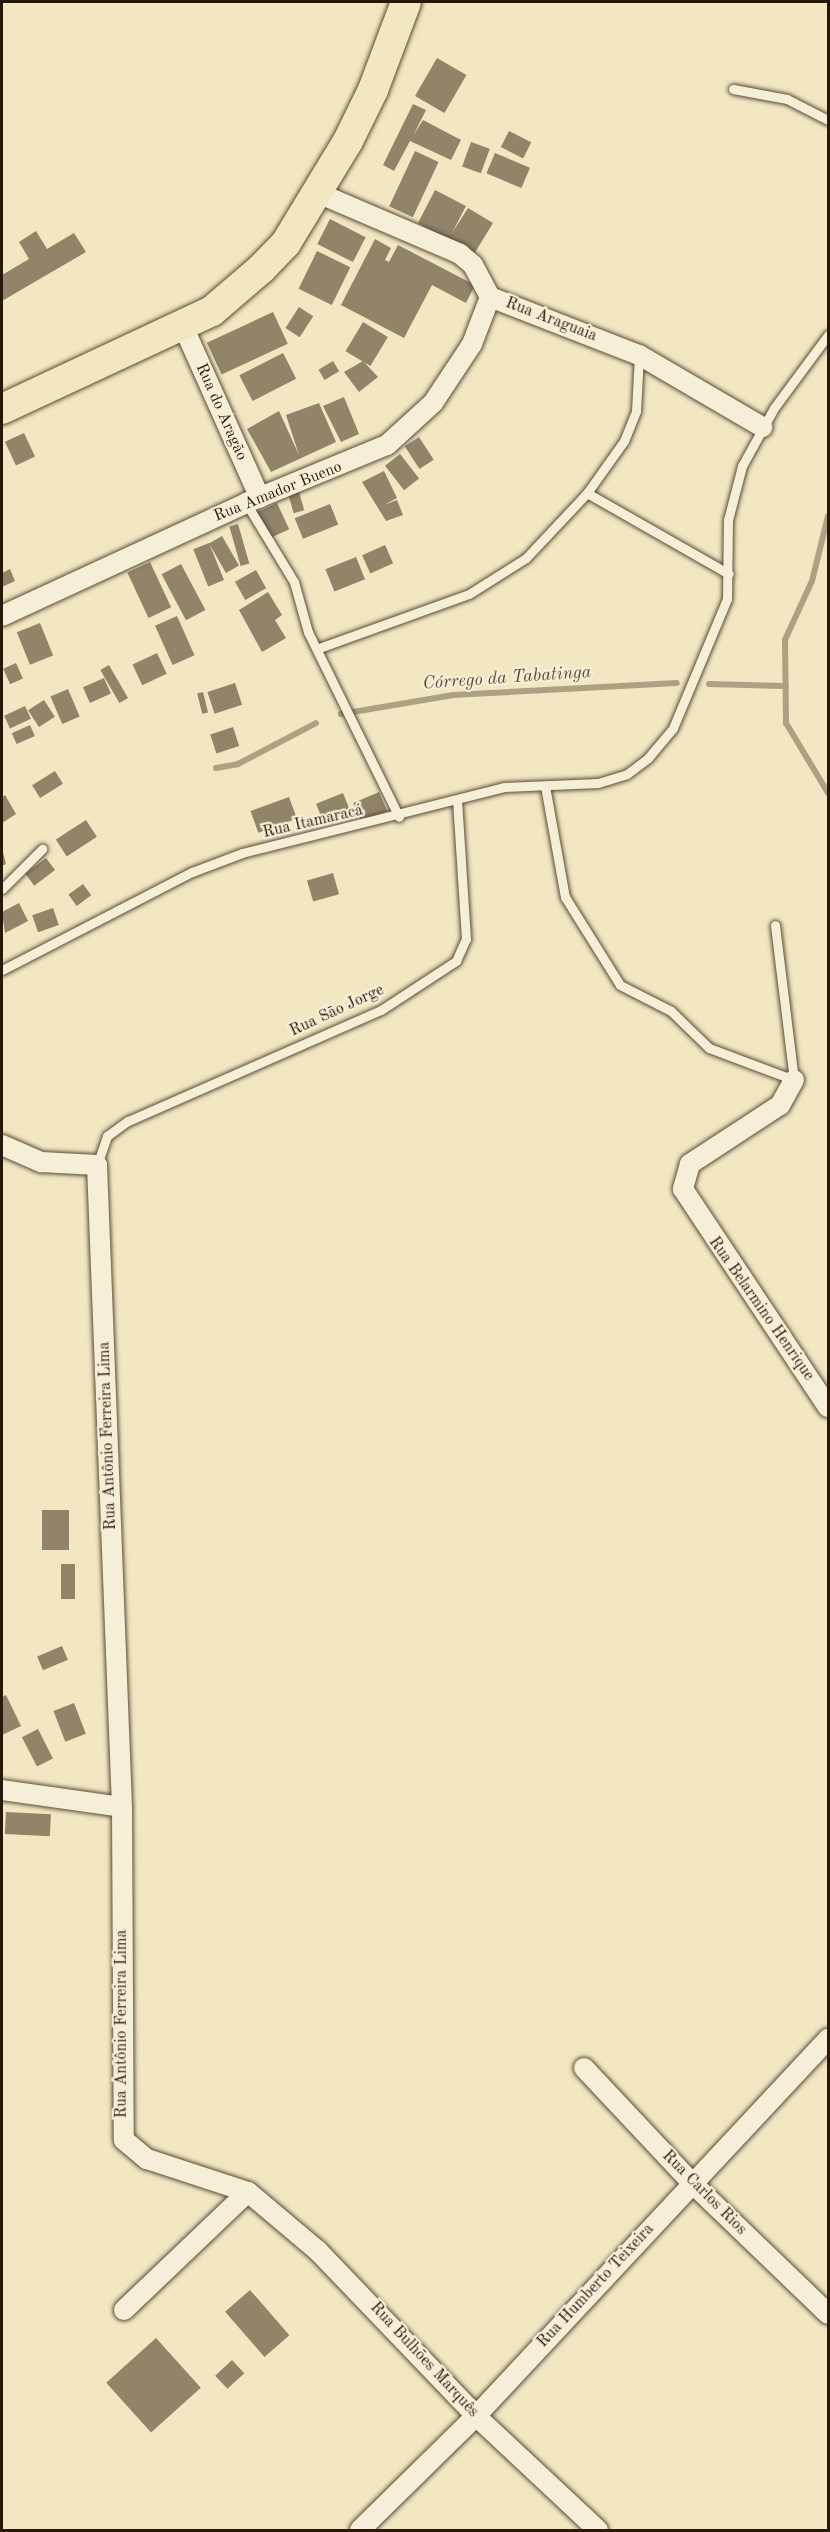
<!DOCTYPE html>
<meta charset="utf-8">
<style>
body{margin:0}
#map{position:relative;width:830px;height:2532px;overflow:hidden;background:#f1e7c2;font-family:"Old Standard TT",serif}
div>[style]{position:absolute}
.stream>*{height:6px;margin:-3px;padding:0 3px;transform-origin:3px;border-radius:3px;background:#aca183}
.building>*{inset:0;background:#908469;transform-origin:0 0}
.roads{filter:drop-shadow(0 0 2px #5a4c37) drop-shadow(0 0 2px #5a4c37)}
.lane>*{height:9px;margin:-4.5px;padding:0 4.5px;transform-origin:4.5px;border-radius:4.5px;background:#f6efd7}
.street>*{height:20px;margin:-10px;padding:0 10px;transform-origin:10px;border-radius:10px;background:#f6efd7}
.primary>*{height:30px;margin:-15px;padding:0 15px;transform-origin:15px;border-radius:15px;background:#f1e7c2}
span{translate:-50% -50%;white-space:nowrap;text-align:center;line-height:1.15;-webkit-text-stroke:4.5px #f6efd7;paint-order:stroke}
.street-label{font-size:16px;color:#271809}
.water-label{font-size:18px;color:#5c4f3a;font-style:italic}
.frame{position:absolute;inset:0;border:3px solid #271809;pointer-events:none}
</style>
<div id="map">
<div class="stream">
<div style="left:828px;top:516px;width:67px;rotate:103.8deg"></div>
<div style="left:812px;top:581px;width:65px;rotate:114.6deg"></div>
<div style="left:785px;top:640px;width:83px;rotate:89.3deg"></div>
<div style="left:786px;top:723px;width:82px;rotate:59deg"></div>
<div style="left:709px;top:684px;width:77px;rotate:1.5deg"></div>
<div style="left:341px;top:714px;width:114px;rotate:-9.6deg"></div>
<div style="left:453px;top:695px;width:224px;rotate:-3.1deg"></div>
<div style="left:216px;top:768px;width:22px;rotate:-10deg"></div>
<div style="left:238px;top:764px;width:88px;rotate:-27.7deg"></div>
</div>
<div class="building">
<div style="left:437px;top:58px;width:34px;height:44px;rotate:30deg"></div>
<div style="clip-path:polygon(413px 104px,426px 110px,413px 136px,423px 120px,461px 140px,451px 160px,410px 141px,394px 171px,383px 165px)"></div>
<div style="left:509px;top:131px;width:25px;height:18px;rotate:27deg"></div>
<div style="left:471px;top:142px;width:20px;height:26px;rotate:20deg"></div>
<div style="left:415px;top:151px;width:26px;height:61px;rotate:25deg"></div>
<div style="left:495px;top:153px;width:38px;height:22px;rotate:23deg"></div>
<div style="clip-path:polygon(435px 190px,466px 206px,452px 233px,468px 208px,493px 223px,474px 254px,418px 223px)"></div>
<div style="left:330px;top:219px;width:40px;height:28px;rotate:27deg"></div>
<div style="clip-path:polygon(36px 231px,47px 249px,74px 233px,86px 252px,2px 301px,2px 275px,29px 259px,19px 242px)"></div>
<div style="clip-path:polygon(375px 239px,391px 248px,385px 260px,389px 262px,398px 245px,475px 285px,466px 303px,432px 285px,404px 338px,341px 305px)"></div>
<div style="left:317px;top:251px;width:37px;height:42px;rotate:26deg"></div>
<div style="left:299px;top:307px;width:17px;height:25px;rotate:33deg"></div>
<div style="left:273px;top:312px;width:35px;height:73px;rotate:65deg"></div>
<div style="left:363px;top:322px;width:29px;height:34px;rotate:31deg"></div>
<div style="left:283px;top:353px;width:29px;height:49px;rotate:63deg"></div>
<div style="left:333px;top:361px;width:12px;height:17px;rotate:59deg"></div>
<div style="clip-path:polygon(363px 361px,378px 377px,359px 392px,344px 372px)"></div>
<div style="clip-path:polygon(344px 397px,359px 434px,341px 442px,323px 406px)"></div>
<div style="clip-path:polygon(319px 403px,336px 442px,271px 472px,247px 429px,279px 411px,299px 455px,286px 415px)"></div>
<div style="left:24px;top:433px;width:26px;height:21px;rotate:65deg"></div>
<div style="left:419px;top:437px;width:27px;height:17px;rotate:57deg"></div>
<div style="left:400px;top:454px;width:31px;height:19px;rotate:52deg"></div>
<div style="clip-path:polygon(384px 471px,397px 498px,384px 505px,397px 500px,403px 515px,386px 521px,362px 482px)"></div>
<div style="left:299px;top:492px;width:19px;height:11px;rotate:74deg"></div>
<div style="left:277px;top:503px;width:29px;height:22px;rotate:65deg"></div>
<div style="left:330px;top:504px;width:22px;height:38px;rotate:68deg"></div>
<div style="left:238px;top:524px;width:41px;height:9px;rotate:74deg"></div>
<div style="left:222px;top:536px;width:34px;height:15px;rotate:60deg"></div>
<div style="left:209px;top:543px;width:40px;height:17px;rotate:68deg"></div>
<div style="left:385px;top:545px;width:20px;height:25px;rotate:66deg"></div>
<div style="left:356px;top:557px;width:24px;height:33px;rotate:68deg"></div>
<div style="left:150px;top:562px;width:50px;height:25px;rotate:65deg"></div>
<div style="left:181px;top:564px;width:52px;height:22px;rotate:62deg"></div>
<div style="clip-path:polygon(10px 569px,15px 581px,2px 587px,2px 573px)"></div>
<div style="left:256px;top:570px;width:21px;height:24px;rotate:61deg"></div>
<div style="clip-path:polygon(268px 592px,282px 615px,275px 620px,286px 638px,262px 652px,239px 610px)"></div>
<div style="left:177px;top:616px;width:43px;height:24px;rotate:66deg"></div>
<div style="left:40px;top:623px;width:35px;height:25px;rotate:68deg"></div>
<div style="left:157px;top:653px;width:23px;height:27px;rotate:65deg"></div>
<div style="left:16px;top:663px;width:17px;height:14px;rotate:66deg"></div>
<div style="left:109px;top:665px;width:38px;height:10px;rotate:60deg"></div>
<div style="left:104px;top:678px;width:17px;height:23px;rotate:66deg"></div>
<div style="left:235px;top:683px;width:23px;height:29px;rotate:72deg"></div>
<div style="left:68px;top:689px;width:30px;height:19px;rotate:67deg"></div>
<div style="left:203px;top:692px;width:21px;height:6px;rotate:76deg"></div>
<div style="left:44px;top:700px;width:20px;height:19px;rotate:57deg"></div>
<div style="left:25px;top:706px;width:14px;height:23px;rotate:65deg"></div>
<div style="left:30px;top:725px;width:12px;height:20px;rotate:66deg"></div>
<div style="left:233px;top:727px;width:20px;height:24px;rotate:72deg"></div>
<div style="left:55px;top:771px;width:15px;height:27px;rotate:58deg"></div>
<div style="left:379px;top:792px;width:21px;height:28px;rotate:67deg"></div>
<div style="left:343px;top:793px;width:22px;height:29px;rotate:68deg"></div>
<div style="clip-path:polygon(5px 795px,16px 814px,2px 823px,2px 797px)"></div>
<div style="left:289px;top:797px;width:23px;height:41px;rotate:70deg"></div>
<div style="left:86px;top:820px;width:20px;height:36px;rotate:57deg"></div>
<div style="clip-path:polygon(2px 848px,6px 864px,2px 866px)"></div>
<div style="left:46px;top:858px;width:15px;height:26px;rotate:53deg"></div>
<div style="left:333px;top:873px;width:22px;height:27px;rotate:74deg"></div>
<div style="left:83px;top:884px;width:14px;height:18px;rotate:54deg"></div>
<div style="clip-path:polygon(19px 903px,28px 921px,5px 933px,2px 912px)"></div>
<div style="left:53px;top:908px;width:18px;height:22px;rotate:71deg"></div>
<div style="left:42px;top:1510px;width:27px;height:40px"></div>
<div style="left:61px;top:1564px;width:14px;height:35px"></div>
<div style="left:62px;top:1646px;width:15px;height:27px;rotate:67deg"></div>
<div style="clip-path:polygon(6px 1695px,21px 1726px,2px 1735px,2px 1697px)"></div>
<div style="left:74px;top:1703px;width:33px;height:22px;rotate:69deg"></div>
<div style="left:38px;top:1729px;width:33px;height:18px;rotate:63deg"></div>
<div style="left:6px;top:1812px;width:45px;height:22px;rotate:3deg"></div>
<div style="left:250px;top:2290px;width:60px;height:33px;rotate:49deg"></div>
<div style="left:156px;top:2338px;width:67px;height:67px;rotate:48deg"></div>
<div style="left:232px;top:2360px;width:18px;height:23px;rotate:47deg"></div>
</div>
<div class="roads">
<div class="lane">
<div style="left:733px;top:89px;width:55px;rotate:10.5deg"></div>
<div style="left:787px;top:99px;width:46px;rotate:27.1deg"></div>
<div style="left:587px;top:493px;width:163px;rotate:29.7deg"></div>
<div style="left:246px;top:503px;width:92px;rotate:58.7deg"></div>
<div style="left:294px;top:582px;width:52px;rotate:74.4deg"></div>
<div style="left:308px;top:632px;width:206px;rotate:63.8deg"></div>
<div style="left:319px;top:648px;width:159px;rotate:-19.8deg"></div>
<div style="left:469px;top:594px;width:67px;rotate:-32.3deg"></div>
<div style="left:526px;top:558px;width:89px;rotate:-46.8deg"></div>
<div style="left:587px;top:493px;width:64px;rotate:-54.6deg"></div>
<div style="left:624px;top:441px;width:32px;rotate:-68deg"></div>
<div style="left:636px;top:411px;width:55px;rotate:-86.9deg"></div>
<div style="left:545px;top:786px;width:113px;rotate:79.8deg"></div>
<div style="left:565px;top:897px;width:104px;rotate:58deg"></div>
<div style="left:620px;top:985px;width:57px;rotate:27deg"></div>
<div style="left:671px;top:1011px;width:53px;rotate:44.2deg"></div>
<div style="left:709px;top:1048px;width:91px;rotate:20.6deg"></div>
<div style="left:794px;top:1080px;width:156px;rotate:-97deg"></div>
<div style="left:2px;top:889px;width:57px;rotate:-45deg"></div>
<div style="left:2px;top:970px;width:214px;rotate:-27.3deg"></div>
<div style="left:192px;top:872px;width:53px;rotate:-20.8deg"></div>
<div style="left:242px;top:853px;width:270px;rotate:-14.1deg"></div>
<div style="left:504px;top:787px;width:94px;rotate:-2.4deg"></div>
<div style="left:598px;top:783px;width:30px;rotate:-17deg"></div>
<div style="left:627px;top:774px;width:26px;rotate:-37deg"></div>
<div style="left:648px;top:758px;width:39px;rotate:-50deg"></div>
<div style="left:673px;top:728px;width:140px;rotate:-67.3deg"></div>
<div style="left:727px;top:599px;width:79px;rotate:-89.3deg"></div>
<div style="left:728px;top:520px;width:56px;rotate:-75.5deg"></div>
<div style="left:742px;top:466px;width:66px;rotate:-61.1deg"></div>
<div style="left:774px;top:408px;width:91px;rotate:-53.5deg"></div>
<div style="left:97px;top:1165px;width:31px;rotate:-71deg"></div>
<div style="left:107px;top:1136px;width:26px;rotate:-36deg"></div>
<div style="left:128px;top:1121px;width:276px;rotate:-23.7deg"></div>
<div style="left:381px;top:1010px;width:90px;rotate:-33.2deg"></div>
<div style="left:456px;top:961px;width:24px;rotate:-66deg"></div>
<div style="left:466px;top:939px;width:138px;rotate:-93.7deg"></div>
</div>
<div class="street">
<div style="left:318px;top:193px;width:155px;rotate:23.2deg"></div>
<div style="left:460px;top:254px;width:17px;rotate:40deg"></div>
<div style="left:473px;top:265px;width:36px;rotate:62deg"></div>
<div style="left:490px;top:297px;width:160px;rotate:21.3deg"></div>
<div style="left:639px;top:355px;width:143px;rotate:30.3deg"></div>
<div style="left:183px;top:326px;width:188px;rotate:65.9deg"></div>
<div style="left:2px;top:616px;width:269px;rotate:-24.8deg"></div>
<div style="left:246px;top:503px;width:152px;rotate:-22.4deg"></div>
<div style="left:387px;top:445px;width:62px;rotate:-42.4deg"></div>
<div style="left:433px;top:403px;width:71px;rotate:-56.5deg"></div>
<div style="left:472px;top:344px;width:50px;rotate:-69deg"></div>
<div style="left:794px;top:1080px;width:29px;rotate:119deg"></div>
<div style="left:780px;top:1105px;width:108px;rotate:146.8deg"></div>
<div style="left:690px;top:1164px;width:26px;rotate:106deg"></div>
<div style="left:683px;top:1189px;width:262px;rotate:56.4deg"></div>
<div style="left:2px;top:1145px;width:43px;rotate:23.6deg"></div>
<div style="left:41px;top:1162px;width:56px;rotate:3.1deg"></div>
<div style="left:97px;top:1165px;width:642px;rotate:87.77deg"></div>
<div style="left:122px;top:1807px;width:333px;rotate:89.7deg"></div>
<div style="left:124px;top:2140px;width:30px;rotate:40deg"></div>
<div style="left:147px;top:2159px;width:106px;rotate:18.1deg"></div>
<div style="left:248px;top:2192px;width:92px;rotate:40.1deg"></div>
<div style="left:318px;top:2251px;width:228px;rotate:46.2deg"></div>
<div style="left:476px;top:2416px;width:167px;rotate:43.1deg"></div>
<div style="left:2px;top:1790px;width:121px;rotate:8.1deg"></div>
<div style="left:584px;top:2068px;width:156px;rotate:46.8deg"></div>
<div style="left:691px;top:2182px;width:190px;rotate:43.9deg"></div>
<div style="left:124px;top:2310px;width:171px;rotate:-43.6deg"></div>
<div style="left:360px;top:2530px;width:163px;rotate:-44.5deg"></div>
<div style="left:476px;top:2416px;width:516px;rotate:-46.96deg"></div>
</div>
<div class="primary">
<div style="left:2px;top:409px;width:232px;rotate:-25deg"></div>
<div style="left:212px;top:311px;width:65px;rotate:-40.6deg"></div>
<div style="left:261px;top:269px;width:36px;rotate:-46deg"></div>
<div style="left:286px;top:243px;width:119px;rotate:-58.7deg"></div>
<div style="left:348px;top:141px;width:57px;rotate:-63.9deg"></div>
<div style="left:373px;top:90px;width:94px;rotate:-69.4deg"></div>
</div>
</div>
<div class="street-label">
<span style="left:551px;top:320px;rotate:21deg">Rua Araguaia</span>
<span style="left:221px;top:412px;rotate:66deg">Rua do Aragão</span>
<span style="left:278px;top:492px;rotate:-22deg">Rua Amador Bueno</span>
<span style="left:313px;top:822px;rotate:-13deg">Rua Itamaracá</span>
<span style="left:337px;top:1011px;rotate:-25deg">Rua São Jorge</span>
<span style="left:761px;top:1309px;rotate:55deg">Rua Belarmino Henrique</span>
<span style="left:108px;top:1436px;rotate:-92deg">Rua Antônio Ferreira Lima</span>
<span style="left:122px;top:2024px;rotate:-90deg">Rua Antônio Ferreira Lima</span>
<span style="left:704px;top:2193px;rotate:45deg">Rua Carlos Rios</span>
<span style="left:596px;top:2286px;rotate:-47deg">Rua Humberto Teixeira</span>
<span style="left:424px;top:2360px;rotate:47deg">Rua Bulhões Marquês</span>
</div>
<div class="water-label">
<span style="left:507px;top:678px;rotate:-4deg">Córrego da Tabatinga</span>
</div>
<div class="frame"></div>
</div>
